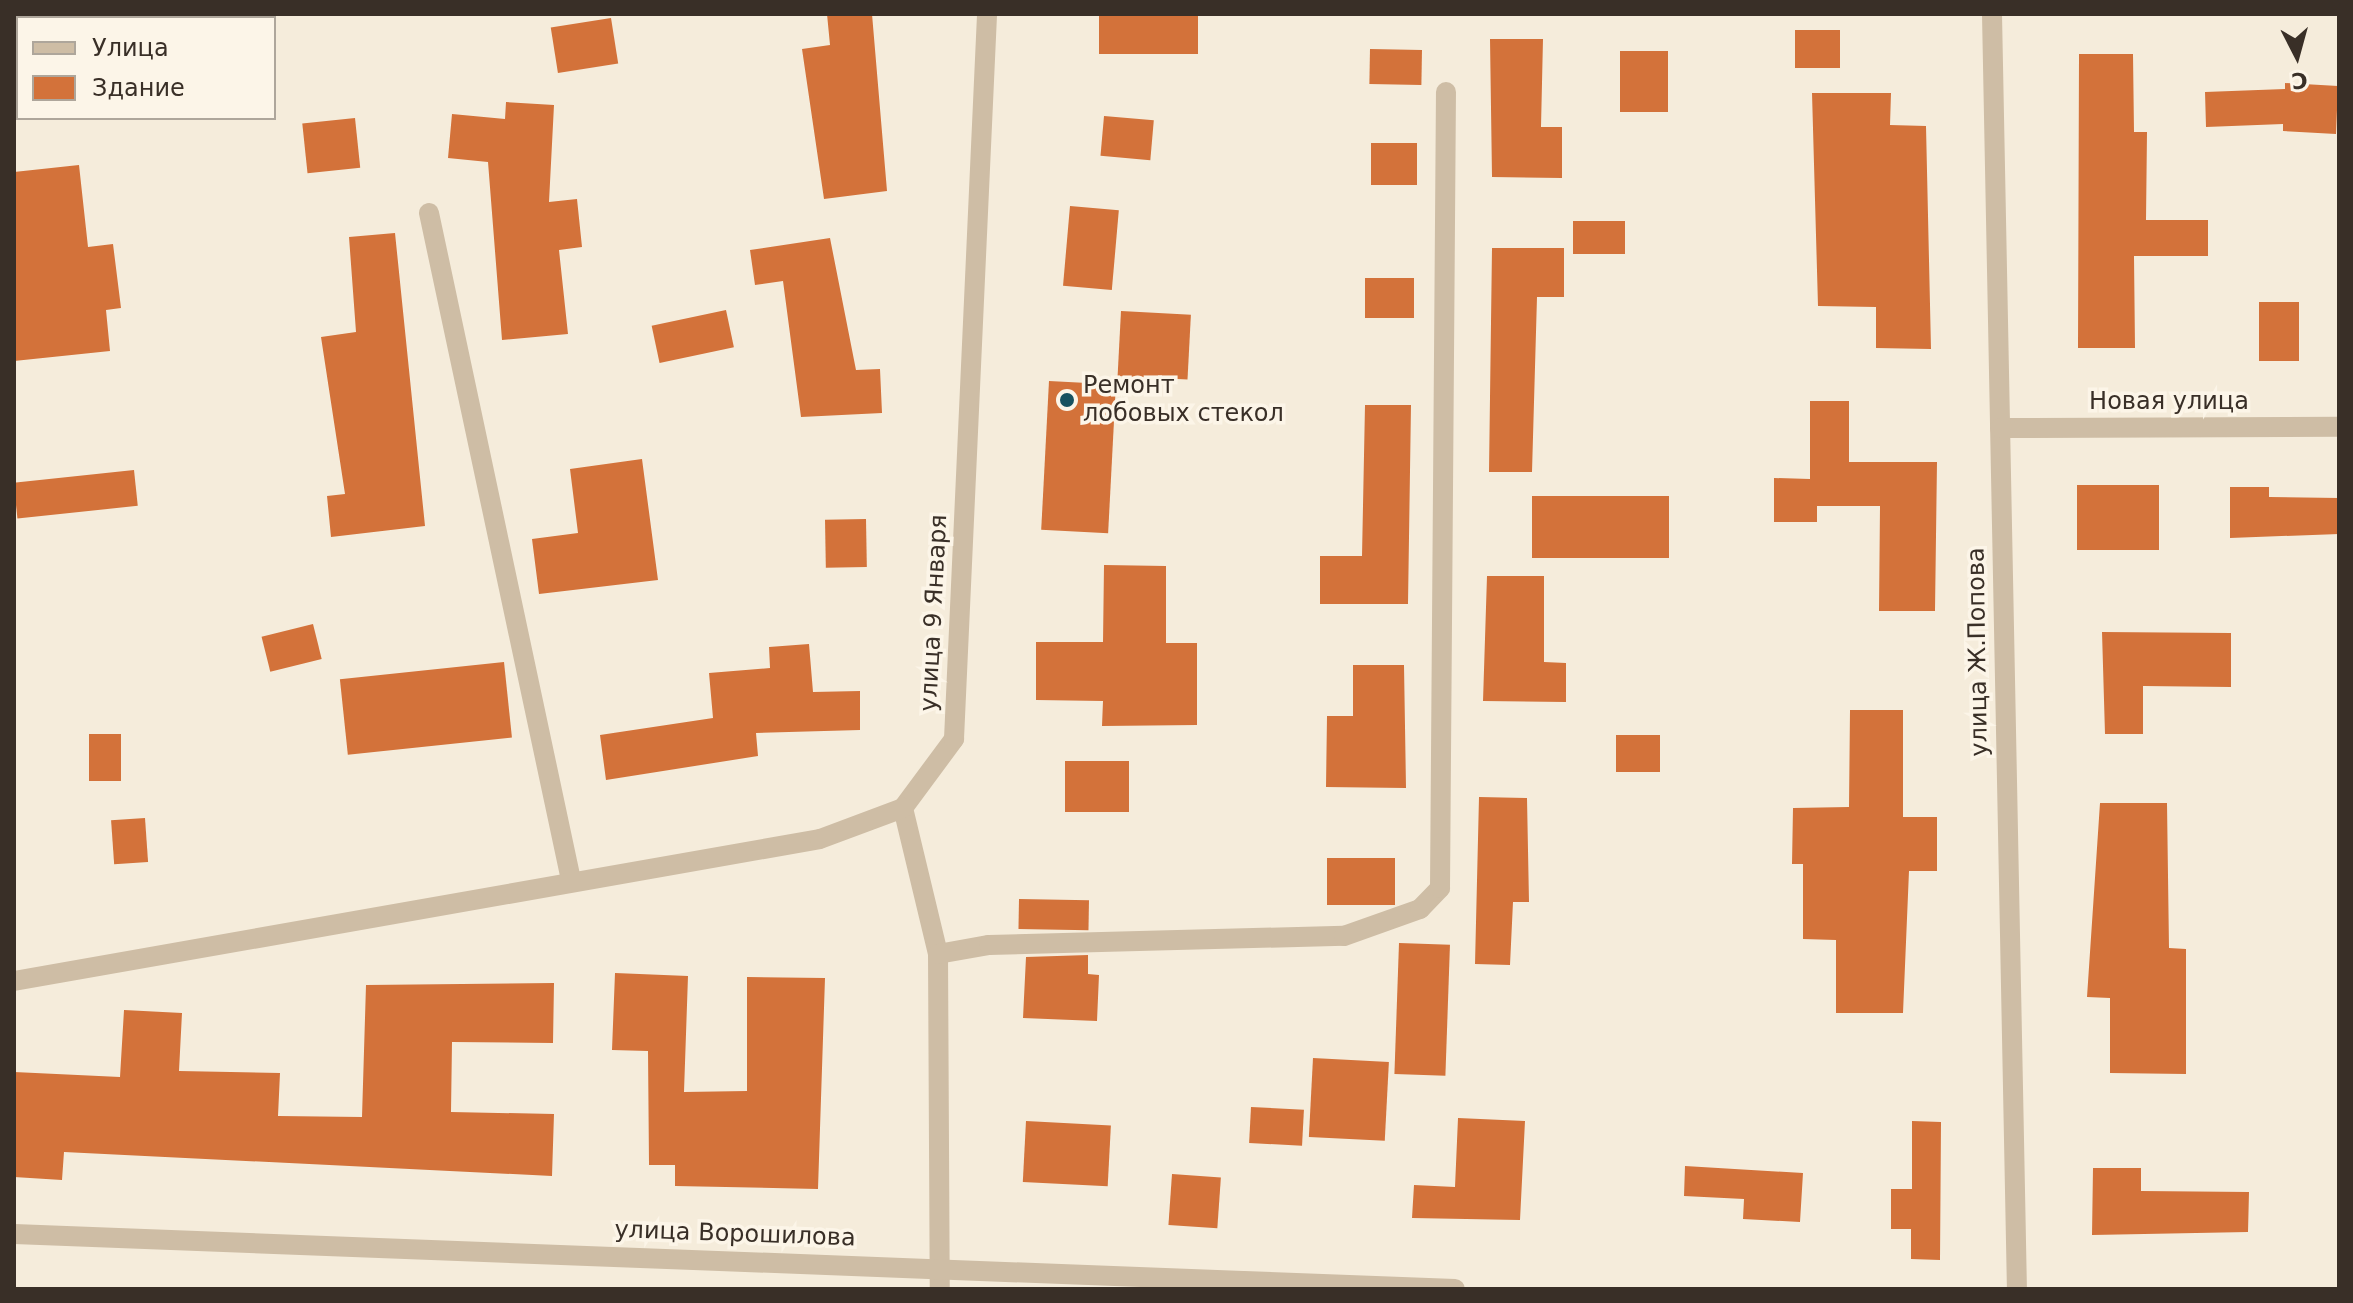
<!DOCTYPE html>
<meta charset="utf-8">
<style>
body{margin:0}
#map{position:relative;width:2353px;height:1303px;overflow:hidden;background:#f5ecdb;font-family:"DejaVu Sans",sans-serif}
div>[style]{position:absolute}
.building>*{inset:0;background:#d3723a;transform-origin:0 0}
.minor>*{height:20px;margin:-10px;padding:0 10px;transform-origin:10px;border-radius:10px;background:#cebda5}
.dots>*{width:22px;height:22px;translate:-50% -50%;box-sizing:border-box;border:4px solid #fcf5e8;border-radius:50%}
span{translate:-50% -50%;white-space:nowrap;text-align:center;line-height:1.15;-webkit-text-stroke:7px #fcf5e8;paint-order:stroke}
.poi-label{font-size:24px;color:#392f27}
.left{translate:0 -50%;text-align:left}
.street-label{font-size:24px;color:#392f27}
.frame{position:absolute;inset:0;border:16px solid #392f27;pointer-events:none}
.legend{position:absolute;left:16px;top:16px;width:260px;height:104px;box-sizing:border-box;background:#fcf5e8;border:2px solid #aea69b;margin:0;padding:10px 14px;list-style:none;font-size:24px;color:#392f27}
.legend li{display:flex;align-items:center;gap:16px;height:40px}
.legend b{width:40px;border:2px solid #aea69b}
.north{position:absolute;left:2257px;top:16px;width:80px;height:80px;-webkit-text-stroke:6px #fcf5e8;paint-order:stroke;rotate:174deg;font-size:22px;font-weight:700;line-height:32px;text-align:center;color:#392f27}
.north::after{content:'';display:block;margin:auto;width:28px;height:36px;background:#392f27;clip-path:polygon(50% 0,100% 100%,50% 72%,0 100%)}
</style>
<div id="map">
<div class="building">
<div style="clip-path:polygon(827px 14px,872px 14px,887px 191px,824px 199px,802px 49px,830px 45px)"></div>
<div style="left:1099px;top:14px;width:99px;height:40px"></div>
<div style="left:611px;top:18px;width:46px;height:61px;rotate:81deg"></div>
<div style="left:1795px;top:30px;width:45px;height:38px"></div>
<div style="clip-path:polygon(1490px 39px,1543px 39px,1541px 127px,1562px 127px,1562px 178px,1492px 177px)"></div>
<div style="left:1370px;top:49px;width:52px;height:35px;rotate:1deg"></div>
<div style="left:1620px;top:51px;width:48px;height:61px"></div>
<div style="clip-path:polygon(2079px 54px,2133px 54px,2134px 132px,2147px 132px,2146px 220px,2208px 220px,2208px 256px,2134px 256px,2135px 348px,2078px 348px)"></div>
<div style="clip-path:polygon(2285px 83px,2338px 86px,2336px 134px,2283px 131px,2283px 124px,2206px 127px,2205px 92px,2285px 89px)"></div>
<div style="clip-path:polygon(1812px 93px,1891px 93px,1890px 125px,1926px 126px,1931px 349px,1876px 348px,1876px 307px,1818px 306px)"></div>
<div style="clip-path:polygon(506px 102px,554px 105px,549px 202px,577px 199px,582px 247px,559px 250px,568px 334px,502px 340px,488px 162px,448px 158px,452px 114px,505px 119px)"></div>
<div style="left:1104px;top:116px;width:50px;height:40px;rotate:5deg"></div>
<div style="left:355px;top:118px;width:50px;height:53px;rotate:84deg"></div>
<div style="left:1371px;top:143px;width:46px;height:42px"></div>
<div style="clip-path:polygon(79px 165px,88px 247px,113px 244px,121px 308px,106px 310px,110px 351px,14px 361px,14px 172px)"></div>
<div style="left:1070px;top:206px;width:49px;height:80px;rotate:5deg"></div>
<div style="left:1573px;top:221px;width:52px;height:33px"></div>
<div style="clip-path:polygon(395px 233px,425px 526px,331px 537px,327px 496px,345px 494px,321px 337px,356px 332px,349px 237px)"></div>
<div style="clip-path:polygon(830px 238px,856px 370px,880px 369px,882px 413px,801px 417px,783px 281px,755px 285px,750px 250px)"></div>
<div style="clip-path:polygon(1492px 248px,1564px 248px,1564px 297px,1537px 297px,1532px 472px,1489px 472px)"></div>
<div style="left:1365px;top:278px;width:49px;height:40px"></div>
<div style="left:2259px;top:302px;width:40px;height:59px"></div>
<div style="left:726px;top:310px;width:38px;height:76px;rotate:78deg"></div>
<div style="left:1121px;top:311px;width:70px;height:65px;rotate:3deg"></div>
<div style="left:1049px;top:381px;width:67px;height:149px;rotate:3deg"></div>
<div style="clip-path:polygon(1810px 401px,1849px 401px,1849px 462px,1937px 462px,1935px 611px,1879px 611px,1880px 506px,1817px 506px,1817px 522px,1774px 522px,1774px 478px,1810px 479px)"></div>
<div style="clip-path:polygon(1365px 405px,1411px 405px,1408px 604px,1320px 604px,1320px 556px,1362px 556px)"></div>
<div style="clip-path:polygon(642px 459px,658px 580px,539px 594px,532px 539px,578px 533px,570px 469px)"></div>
<div style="left:134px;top:470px;width:36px;height:121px;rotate:84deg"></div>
<div style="left:2077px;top:485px;width:82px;height:65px"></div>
<div style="clip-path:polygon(2230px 487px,2269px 487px,2269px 497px,2339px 498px,2339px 534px,2230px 538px)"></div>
<div style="left:1532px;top:496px;width:137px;height:62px"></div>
<div style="left:866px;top:519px;width:48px;height:41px;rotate:89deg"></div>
<div style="clip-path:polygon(1104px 565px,1166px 566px,1166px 643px,1197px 643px,1197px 725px,1102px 726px,1103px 701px,1036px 700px,1036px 642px,1103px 642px)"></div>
<div style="clip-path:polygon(1487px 576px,1544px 576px,1544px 662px,1566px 663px,1566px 702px,1483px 701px)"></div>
<div style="left:313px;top:624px;width:36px;height:53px;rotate:76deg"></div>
<div style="clip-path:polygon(2102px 632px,2231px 633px,2231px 687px,2143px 686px,2143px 734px,2105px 734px)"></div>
<div style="clip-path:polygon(809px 644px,813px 692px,860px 691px,860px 730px,756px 733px,758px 756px,606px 780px,600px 735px,713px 718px,709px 673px,770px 668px,769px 647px)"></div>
<div style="left:504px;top:662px;width:76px;height:165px;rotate:84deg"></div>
<div style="clip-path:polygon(1353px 665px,1404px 665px,1406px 788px,1326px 787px,1327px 716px,1353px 716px)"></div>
<div style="clip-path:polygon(1850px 710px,1903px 710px,1903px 817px,1937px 817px,1937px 871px,1909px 871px,1903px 1013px,1836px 1013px,1836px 940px,1803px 939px,1803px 864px,1792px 864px,1793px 808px,1849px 807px)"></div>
<div style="left:121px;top:734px;width:47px;height:32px;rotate:90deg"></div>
<div style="left:1616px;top:735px;width:44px;height:37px"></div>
<div style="left:1065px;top:761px;width:64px;height:51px"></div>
<div style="clip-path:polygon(1479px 797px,1527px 798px,1529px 902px,1513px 902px,1510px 965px,1475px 964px)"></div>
<div style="clip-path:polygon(2100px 803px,2167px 803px,2169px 948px,2186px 949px,2186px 1074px,2110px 1073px,2110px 998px,2087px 997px)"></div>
<div style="left:145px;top:818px;width:44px;height:34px;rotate:86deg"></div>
<div style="left:1327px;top:858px;width:68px;height:47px"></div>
<div style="left:1019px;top:899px;width:70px;height:30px;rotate:1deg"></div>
<div style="left:1399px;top:943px;width:51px;height:131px;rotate:2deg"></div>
<div style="clip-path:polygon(1088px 955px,1088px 974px,1099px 975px,1097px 1021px,1023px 1018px,1026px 957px)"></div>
<div style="clip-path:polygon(615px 973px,688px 976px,684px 1092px,747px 1091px,747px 977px,825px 978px,818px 1189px,675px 1186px,675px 1165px,649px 1165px,648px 1051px,612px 1050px)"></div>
<div style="clip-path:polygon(554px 983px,553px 1043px,452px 1042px,451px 1112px,554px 1114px,552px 1176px,64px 1152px,62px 1180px,14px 1177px,14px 1072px,120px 1077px,124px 1010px,182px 1013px,179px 1071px,280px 1073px,278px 1116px,362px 1117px,366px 985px)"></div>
<div style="left:1313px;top:1058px;width:76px;height:79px;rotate:3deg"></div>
<div style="left:1251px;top:1107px;width:53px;height:36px;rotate:3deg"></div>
<div style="clip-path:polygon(1458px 1118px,1525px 1121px,1520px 1220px,1412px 1218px,1414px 1185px,1455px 1187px)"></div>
<div style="left:1026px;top:1121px;width:85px;height:61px;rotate:3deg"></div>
<div style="clip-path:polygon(1912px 1121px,1941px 1122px,1940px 1260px,1911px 1259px,1911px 1229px,1891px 1229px,1891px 1189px,1912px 1189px)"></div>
<div style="clip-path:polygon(1685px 1166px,1803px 1173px,1800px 1222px,1743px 1219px,1744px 1199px,1684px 1196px)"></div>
<div style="clip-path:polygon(2093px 1168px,2141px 1168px,2141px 1191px,2249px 1192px,2248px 1232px,2092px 1235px)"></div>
<div style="left:1172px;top:1174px;width:49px;height:51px;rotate:4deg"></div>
</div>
<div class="minor">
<div style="left:1992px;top:14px;width:1275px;rotate:88.88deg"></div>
<div style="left:429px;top:213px;width:682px;rotate:77.98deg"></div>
<div style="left:2000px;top:428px;width:339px;rotate:-0.2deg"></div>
<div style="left:903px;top:808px;width:86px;rotate:-53.5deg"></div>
<div style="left:954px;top:739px;width:726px;rotate:-87.39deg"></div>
<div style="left:903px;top:808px;width:150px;rotate:76.5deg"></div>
<div style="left:938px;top:954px;width:335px;rotate:89.7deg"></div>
<div style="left:938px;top:954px;width:52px;rotate:-10deg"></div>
<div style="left:989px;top:945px;width:355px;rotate:-1.5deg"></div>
<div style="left:1344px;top:936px;width:81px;rotate:-19.6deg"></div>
<div style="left:1420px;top:909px;width:29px;rotate:-46deg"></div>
<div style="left:1440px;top:888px;width:796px;rotate:-89.57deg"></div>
<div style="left:14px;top:981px;width:818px;rotate:-9.99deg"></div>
<div style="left:820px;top:839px;width:89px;rotate:-20.5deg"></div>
<div style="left:14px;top:1234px;width:1442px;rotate:2.19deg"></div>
</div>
<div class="dots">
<div style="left:1067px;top:400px;background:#185260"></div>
</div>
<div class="poi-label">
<span class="left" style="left:1083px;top:400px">Ремонт<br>лобовых стекол</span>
</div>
<div class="street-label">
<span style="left:2169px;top:402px">Новая улица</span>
<span style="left:934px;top:613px;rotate:-87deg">улица 9 Января</span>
<span style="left:1978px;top:652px;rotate:-91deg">улица Ж.Попова</span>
<span style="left:735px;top:1234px;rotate:2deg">улица Ворошилова</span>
</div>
<div class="frame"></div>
<ul class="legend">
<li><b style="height:10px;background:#cebda5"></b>Улица</li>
<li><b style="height:22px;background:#d3723a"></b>Здание</li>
</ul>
<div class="north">С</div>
</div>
